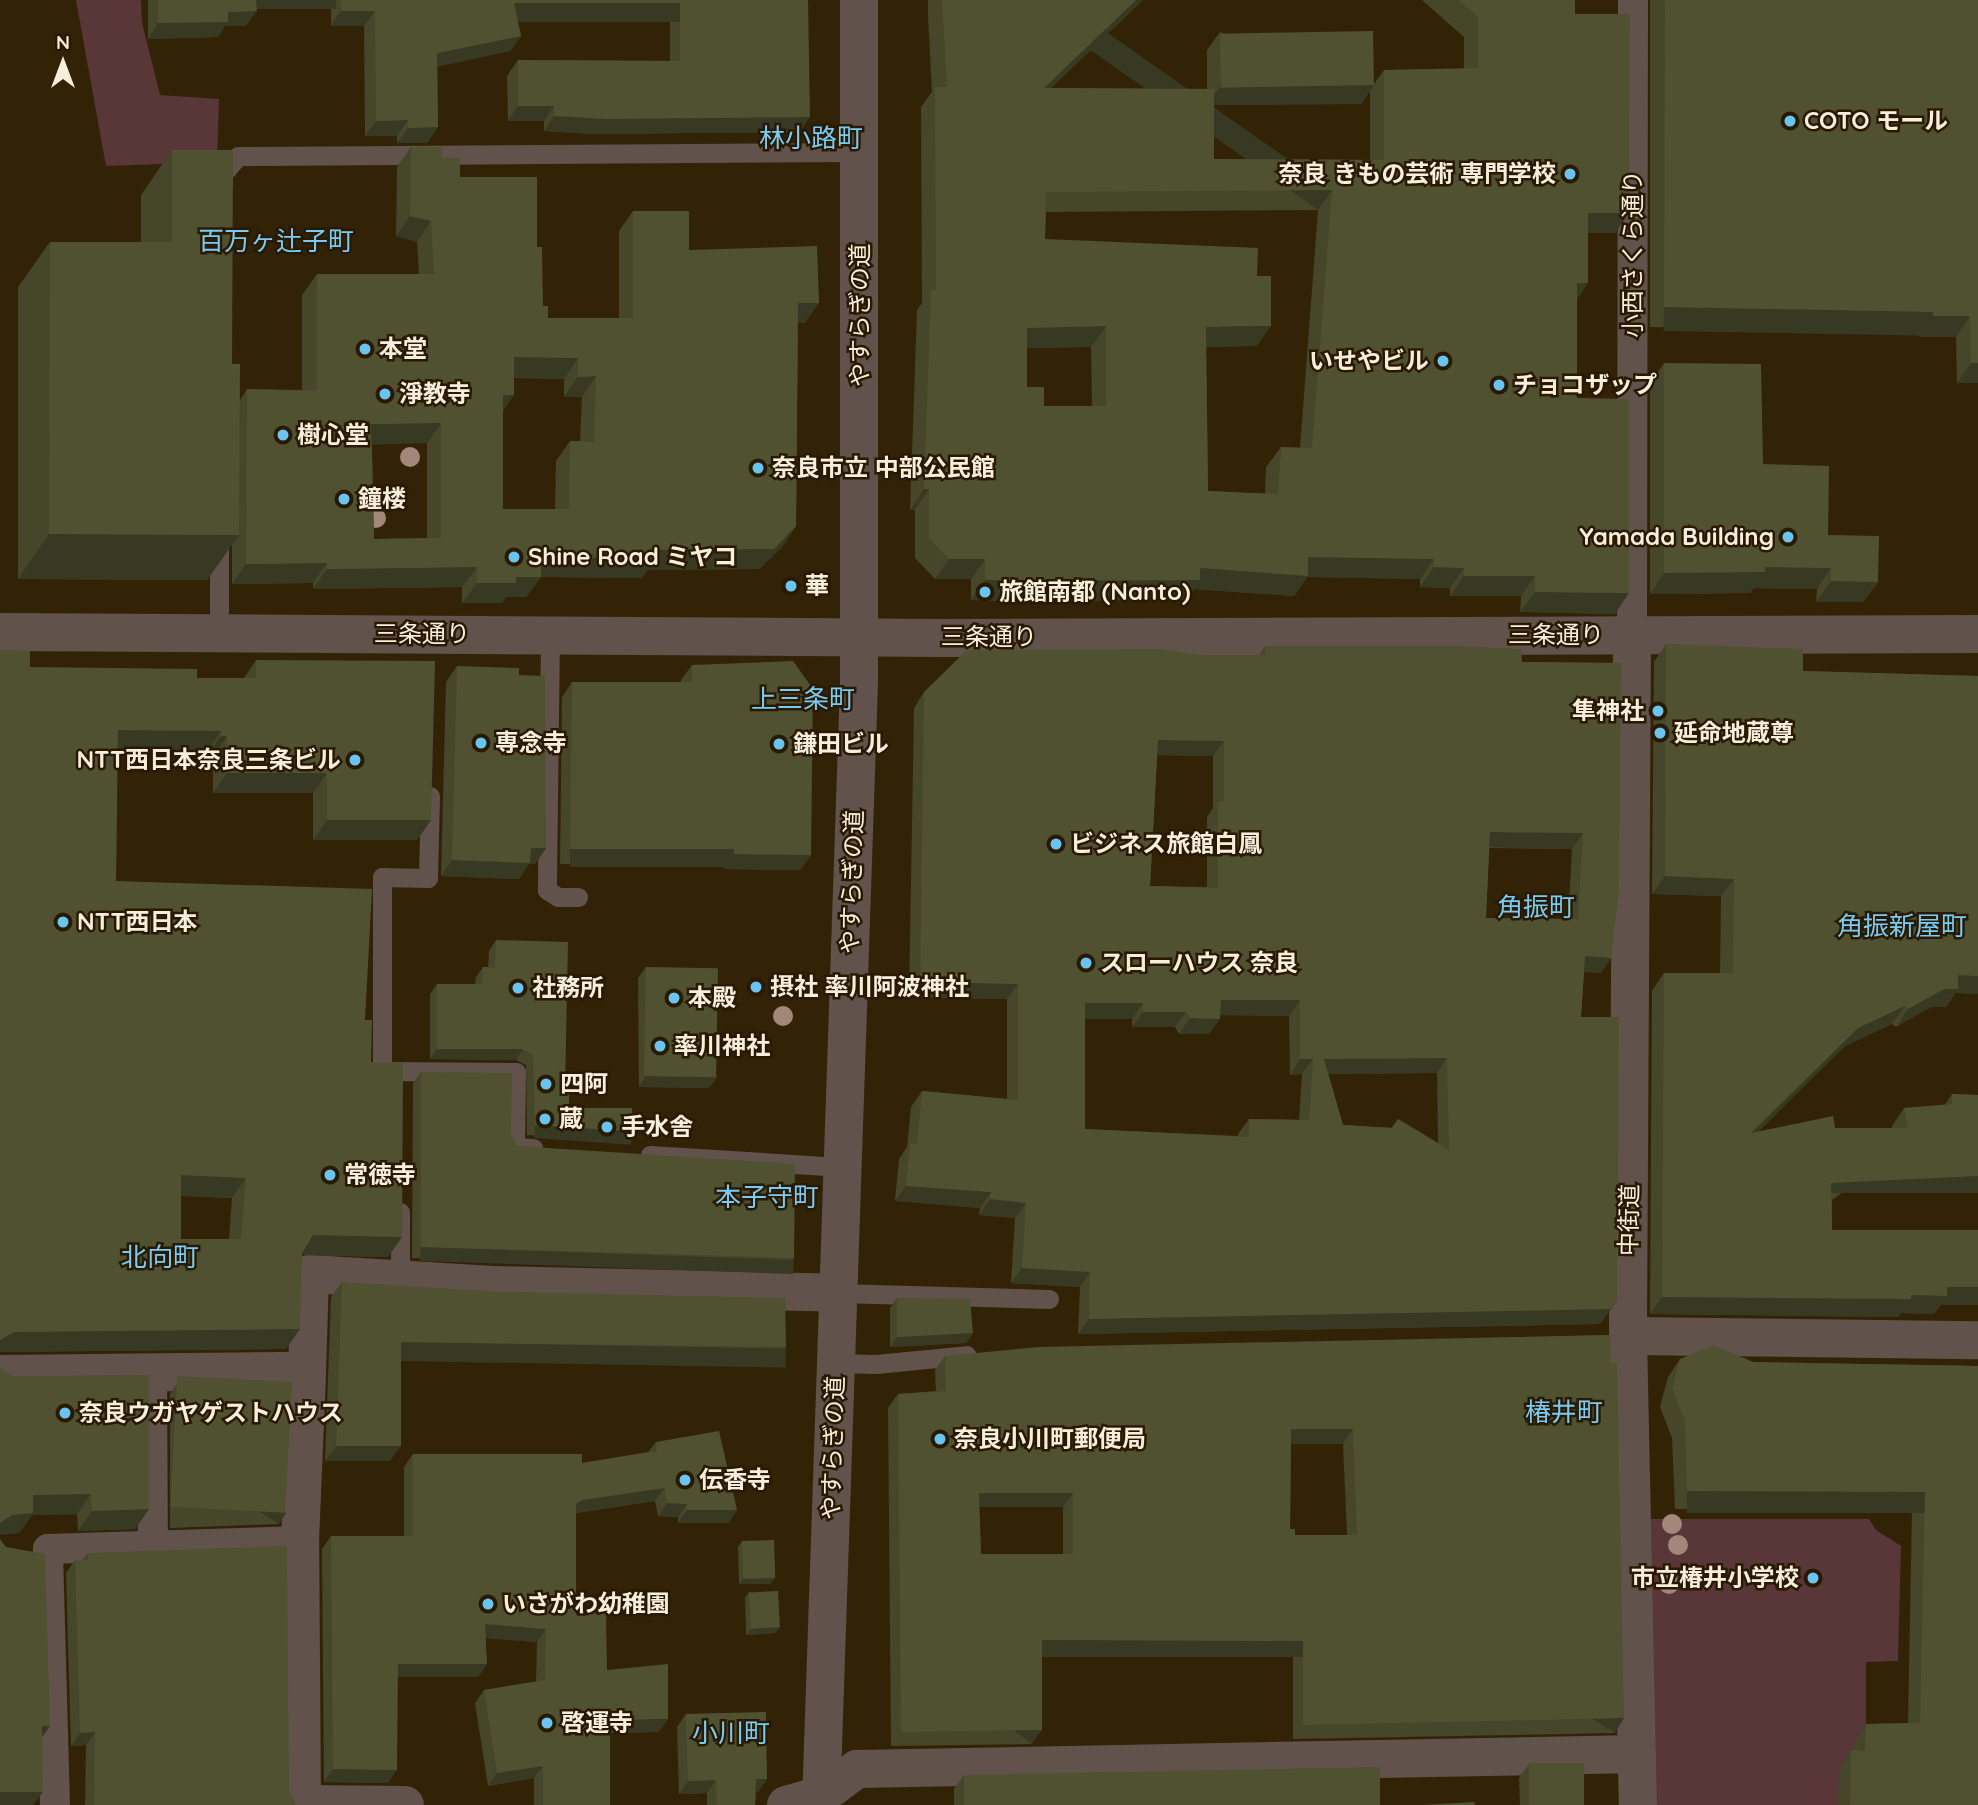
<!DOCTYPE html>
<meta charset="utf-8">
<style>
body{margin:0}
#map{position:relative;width:1978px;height:1805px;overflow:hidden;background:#332306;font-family:Quicksand,"Noto Sans JP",sans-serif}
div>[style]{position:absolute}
.green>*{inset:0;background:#593637}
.service>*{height:19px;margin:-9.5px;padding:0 9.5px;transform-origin:9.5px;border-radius:9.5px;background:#61534c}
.pedestrian>*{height:30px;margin:-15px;padding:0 15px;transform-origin:15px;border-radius:15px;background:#61534c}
.minor>*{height:38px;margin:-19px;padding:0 19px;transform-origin:19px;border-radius:19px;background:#61534c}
.tertiary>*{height:38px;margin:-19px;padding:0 19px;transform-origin:19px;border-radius:19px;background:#61534c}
.trees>*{width:20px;height:20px;margin:-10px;border-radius:50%;background:#a2877a}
.wall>*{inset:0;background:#45462a}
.shaded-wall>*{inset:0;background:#383922;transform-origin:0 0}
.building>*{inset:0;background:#505131;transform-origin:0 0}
.dots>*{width:19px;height:19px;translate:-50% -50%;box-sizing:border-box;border:4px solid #291900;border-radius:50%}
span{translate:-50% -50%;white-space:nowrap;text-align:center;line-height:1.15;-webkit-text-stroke:5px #291900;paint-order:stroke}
.poi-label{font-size:24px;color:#f8eedd;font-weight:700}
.left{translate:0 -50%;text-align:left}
.right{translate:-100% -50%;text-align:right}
.street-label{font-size:24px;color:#f8eedd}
.neighbourhood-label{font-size:26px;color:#78cbf4}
.north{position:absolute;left:28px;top:28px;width:70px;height:70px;-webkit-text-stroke:5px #291900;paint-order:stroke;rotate:0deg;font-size:19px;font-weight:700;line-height:28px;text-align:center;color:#f8eedd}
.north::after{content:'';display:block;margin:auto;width:24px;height:32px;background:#f8eedd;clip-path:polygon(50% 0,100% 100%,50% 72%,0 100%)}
</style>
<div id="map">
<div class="green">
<div style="clip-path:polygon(76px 0,141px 0,142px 23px,160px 95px,219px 99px,217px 162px,106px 166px)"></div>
<div style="clip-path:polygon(1649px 1519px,1869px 1519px,1876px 1530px,1901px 1546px,1898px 1661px,1866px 1662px,1866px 1724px,1854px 1742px,1853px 1769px,1838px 1805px,1654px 1805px)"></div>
</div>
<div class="service">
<div style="left:223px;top:184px;width:10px;rotate:-90deg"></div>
<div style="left:223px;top:174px;width:23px;rotate:-50deg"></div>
<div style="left:238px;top:156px;width:621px;rotate:-0.37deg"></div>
<div style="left:219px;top:633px;width:97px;rotate:-90deg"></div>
<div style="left:550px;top:634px;width:256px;rotate:90.7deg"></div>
<div style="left:547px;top:890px;width:13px;rotate:32deg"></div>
<div style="left:558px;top:897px;width:20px"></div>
<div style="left:430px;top:796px;width:82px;rotate:91.4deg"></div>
<div style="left:428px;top:878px;width:46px;rotate:-178.8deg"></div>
<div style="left:382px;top:877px;width:194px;rotate:90deg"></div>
<div style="left:382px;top:1071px;width:134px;rotate:0.4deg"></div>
<div style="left:516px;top:1072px;width:75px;rotate:90.8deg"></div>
<div style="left:515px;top:1147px;width:18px;rotate:3deg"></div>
<div style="left:650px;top:1155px;width:193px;rotate:3.6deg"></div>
<div style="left:400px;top:1279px;width:67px;rotate:-90deg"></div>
<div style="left:838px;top:1293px;width:211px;rotate:1.6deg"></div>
<div style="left:836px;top:1363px;width:40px;rotate:1.4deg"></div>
<div style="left:876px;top:1364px;width:91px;rotate:-5.6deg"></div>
</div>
<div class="pedestrian">
<div style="left:1632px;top:634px;width:634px;rotate:-89.91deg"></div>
<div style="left:152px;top:1371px;width:173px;rotate:89.7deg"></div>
<div style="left:55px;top:1805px;width:256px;rotate:-91.6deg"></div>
<div style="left:48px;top:1549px;width:252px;rotate:-1.8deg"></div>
</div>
<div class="minor">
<div style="left:0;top:632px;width:944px;rotate:0.36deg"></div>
<div style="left:944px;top:638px;width:1034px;rotate:-0.22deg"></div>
<div style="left:1632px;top:634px;width:702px;rotate:90.33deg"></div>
<div style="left:1628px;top:1336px;width:469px;rotate:88.8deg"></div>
<div style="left:1628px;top:1336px;width:350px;rotate:0.7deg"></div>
<div style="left:0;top:1374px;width:307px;rotate:-0.6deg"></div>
<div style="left:307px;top:1371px;width:97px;rotate:-88.2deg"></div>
<div style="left:310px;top:1274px;width:183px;rotate:3.4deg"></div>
<div style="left:493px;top:1285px;width:345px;rotate:1.3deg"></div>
<div style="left:302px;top:1804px;width:103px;rotate:0.6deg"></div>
<div style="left:302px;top:1805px;width:264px;rotate:-90.4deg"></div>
<div style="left:300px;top:1541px;width:170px;rotate:-87.6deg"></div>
<div style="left:786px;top:1805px;width:37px;rotate:-16deg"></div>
<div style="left:822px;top:1795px;width:44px;rotate:-36.6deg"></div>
<div style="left:857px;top:1769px;width:780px;rotate:-1.1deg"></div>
</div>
<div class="tertiary">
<div style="left:821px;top:1805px;width:1125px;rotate:-88.06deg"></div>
<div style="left:859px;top:681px;width:681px;rotate:-90deg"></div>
</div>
<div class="trees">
<div style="left:410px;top:457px"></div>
<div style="left:376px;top:518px"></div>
<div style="left:783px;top:1016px"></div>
<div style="left:1672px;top:1524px"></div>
<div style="left:1678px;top:1545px"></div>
<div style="left:1669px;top:1584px"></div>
</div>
<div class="wall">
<div style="clip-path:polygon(148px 0,808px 0,800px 132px,594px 134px,544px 131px,544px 121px,508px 121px,507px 76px,518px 60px,670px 61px,670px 18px,517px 18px,521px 36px,510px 51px,437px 66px,438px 127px,427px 143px,397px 143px,397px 136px,365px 136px,364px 26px,331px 26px,331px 7px,257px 7px,246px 26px,225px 26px,218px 37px,148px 39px)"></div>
<div style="clip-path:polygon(evenodd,928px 0,1143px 0,1051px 88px,1207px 89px,1207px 50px,1220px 32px,1374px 84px,1384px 70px,1464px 69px,1464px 37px,1422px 0,1575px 0,1575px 14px,1629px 213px,1615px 233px,1588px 233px,1577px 300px,1577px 398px,1615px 614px,1520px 612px,1521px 596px,1450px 596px,1450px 588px,1420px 587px,1420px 579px,1307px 577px,1294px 596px,1194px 589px,1186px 600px,1005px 601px,971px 600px,971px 579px,935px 579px,915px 558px,915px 510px,910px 510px,917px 310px,922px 303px,921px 107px,932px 92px,928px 16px,928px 0,1370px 91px,1370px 160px,1214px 159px,1214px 105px,1361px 104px,1370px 91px,928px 0,1318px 210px,1300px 448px,1281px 447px,1266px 467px,1265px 494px,1208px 491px,1206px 347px,1257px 346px,1045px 239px,1046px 212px,1318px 210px,928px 0,1091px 347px,1092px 406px,1044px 406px,1027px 387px,1027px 348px,1091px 347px)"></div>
<div style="clip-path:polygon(1650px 0,1978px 0,1978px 383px,1957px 383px,1956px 337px,1919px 337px,1919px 332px,1650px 327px)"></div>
<div style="clip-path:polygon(evenodd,411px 147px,442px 158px,460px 177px,537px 247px,543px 306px,548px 318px,619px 318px,619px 231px,633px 211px,689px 250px,805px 323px,798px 323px,796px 526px,782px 547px,759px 569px,648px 570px,642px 578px,541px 577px,526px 597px,506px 597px,502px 603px,462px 603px,462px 587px,313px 589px,313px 583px,232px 584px,232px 544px,207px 580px,18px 579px,18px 287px,50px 242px,141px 242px,141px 195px,172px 150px,232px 364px,240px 400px,247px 389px,302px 390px,302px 295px,317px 274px,419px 274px,417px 242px,396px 236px,397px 167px,411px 147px,514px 378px,564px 379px,564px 397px,582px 397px,580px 441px,570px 441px,556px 461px,555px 509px,503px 509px,503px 411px,514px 378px,411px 147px,427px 443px,427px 538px,374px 539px,372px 444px,427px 443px)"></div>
<div style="clip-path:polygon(1664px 363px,1763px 464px,1828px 535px,1878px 582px,1863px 602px,1816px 602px,1817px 589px,1754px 588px,1750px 593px,1650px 594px,1650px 384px)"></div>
<div style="clip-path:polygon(1666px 644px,1803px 671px,1978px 676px,1978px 994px,1955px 993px,1946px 1007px,1931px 1007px,1896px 1027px,1892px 1024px,1845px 1046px,1758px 1131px,1835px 1128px,1892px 1128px,1892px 1126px,1904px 1108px,1945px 1105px,1952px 1094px,1978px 1095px,1832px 1200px,1832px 1230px,1978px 1230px,1978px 1305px,1941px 1305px,1934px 1314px,1901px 1313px,1898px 1317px,1650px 1314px,1652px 991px,1664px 973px,1720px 973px,1721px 896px,1652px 894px,1654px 662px)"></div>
<div style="clip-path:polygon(evenodd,1265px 646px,1522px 662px,1621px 663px,1611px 958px,1601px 973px,1584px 972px,1581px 1017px,1600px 1324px,1078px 1334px,1080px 1287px,1011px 1283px,1015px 1218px,979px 1215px,980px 1208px,895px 1201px,899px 1159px,907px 1147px,911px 1107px,922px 1091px,1007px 1099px,1007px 999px,909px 997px,914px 708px,924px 692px,1202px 655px,1259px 655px,1265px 646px,1157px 755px,1213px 756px,1213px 808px,1207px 817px,1207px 887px,1150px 886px,1157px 755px,1265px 646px,1489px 848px,1572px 849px,1568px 919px,1486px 918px,1489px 848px,1265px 646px,1220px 1015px,1289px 1016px,1290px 1075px,1302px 1074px,1299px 1120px,1249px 1119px,1238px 1134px,1238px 1136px,1085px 1129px,1085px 1019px,1132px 1019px,1132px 1027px,1175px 1027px,1179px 1034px,1209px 1034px,1220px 1015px,1265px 646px,1437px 1073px,1438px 1143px,1398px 1119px,1391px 1128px,1343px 1125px,1328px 1074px,1437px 1073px)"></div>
<div style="clip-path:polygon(evenodd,0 650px,30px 667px,197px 678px,244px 678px,256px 660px,431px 820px,417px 840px,313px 840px,313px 793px,213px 793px,213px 756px,207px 756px,207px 751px,117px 750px,116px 881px,365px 1020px,371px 1062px,388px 1257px,302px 1255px,286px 1349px,0 1352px,0 650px,181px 1196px,232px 1198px,229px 1239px,181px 1239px,181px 1196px)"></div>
<div style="clip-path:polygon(692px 665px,811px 855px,800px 870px,724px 869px,724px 864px,560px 864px,562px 697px,572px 682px,681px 682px,681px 680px)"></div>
<div style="clip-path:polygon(457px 666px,519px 675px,546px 848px,535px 864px,529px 864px,519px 879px,441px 876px,446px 682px)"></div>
<div style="clip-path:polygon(496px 940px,565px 1092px,569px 1108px,632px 1131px,625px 1141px,527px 1135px,526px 1065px,516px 1060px,430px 1059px,430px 994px,437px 984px,475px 984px,476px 977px,483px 967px,488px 967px,489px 951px)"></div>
<div style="clip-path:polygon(646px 967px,717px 1077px,709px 1088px,639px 1087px,638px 978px)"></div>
<div style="clip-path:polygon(421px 1072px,511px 1135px,517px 1146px,794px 1258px,786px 1270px,412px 1258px,413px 1083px)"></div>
<div style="clip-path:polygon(342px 1282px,786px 1347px,775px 1362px,401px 1358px,390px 1461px,325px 1461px,331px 1297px)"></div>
<div style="clip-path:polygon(897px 1298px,973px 1333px,966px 1343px,890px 1347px,890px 1308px)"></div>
<div style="clip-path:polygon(evenodd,1610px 1335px,1615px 1733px,1293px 1739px,1293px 1656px,1042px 1654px,1032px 1744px,891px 1746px,888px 1408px,898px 1394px,936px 1391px,935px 1370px,945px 1356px,1610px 1335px,1291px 1444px,1343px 1444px,1347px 1535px,1295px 1535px,1290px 1529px,1291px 1444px,1610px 1335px,979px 1507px,1063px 1507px,1063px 1554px,981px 1554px,979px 1507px)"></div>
<div style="clip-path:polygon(1680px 1359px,1753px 1362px,1978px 1366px,1978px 1805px,1838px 1805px,1839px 1768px,1851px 1750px,1853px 1750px,1854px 1742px,1866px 1724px,1908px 1723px,1912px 1510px,1675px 1509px,1672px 1438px,1660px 1407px,1668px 1377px)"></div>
<div style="clip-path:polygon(0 1368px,149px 1509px,135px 1529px,78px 1531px,77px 1514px,32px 1515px,19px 1533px)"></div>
<div style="clip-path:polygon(177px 1383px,279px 1524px,170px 1528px,170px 1394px)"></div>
<div style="clip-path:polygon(656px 1442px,737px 1510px,728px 1523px,678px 1523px,678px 1517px,658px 1516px,655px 1501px,576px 1513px,576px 1614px,607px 1670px,659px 1732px,610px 1733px,610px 1805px,534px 1805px,534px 1778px,488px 1786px,475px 1703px,484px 1690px,536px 1682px,537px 1642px,485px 1638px,487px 1664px,478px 1677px,398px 1677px,388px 1783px,324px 1782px,322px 1549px,331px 1536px,404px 1536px,404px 1467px,413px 1454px,582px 1463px,648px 1452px)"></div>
<div style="clip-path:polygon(742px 1541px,775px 1578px,770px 1584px,739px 1584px,738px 1547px)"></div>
<div style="clip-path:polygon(88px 1553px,289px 1792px,296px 1805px,85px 1805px,86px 1745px,71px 1746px,66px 1573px,75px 1560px,82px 1560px)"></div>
<div style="clip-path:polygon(749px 1592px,780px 1627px,775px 1633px,746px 1635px,745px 1598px)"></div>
<div style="clip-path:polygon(686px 1714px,767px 1779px,758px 1792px,756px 1792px,755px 1805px,707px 1805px,707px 1793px,679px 1794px,677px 1727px)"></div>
<div style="clip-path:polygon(1529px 1764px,1584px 1805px,1520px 1805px,1519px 1778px)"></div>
<div style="clip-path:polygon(964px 1775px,1380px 1805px,954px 1805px,954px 1789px)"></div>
</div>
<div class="shaded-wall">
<div style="left:251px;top:0;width:85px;height:9px"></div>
<div style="clip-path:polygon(1136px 0,1143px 0,1030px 108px,1044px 88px)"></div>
<div style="left:514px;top:3px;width:166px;height:19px"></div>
<div style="clip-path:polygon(257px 11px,246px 26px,225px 26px,218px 37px,148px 39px,158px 23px,228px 12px)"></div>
<div style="clip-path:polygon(341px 11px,375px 11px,364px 26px,331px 26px)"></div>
<div style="clip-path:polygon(521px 36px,510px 51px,427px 69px,437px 53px)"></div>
<div style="clip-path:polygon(1374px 85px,1361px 104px,1207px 105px,1220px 87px)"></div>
<div style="clip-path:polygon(518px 106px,554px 106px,544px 121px,508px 121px)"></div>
<div style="clip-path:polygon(554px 116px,810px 117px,800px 132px,594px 134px,544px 131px)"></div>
<div style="clip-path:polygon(408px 120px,397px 136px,365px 136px,376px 121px)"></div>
<div style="clip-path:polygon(438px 127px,427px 143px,397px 143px,408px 128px)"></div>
<div style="left:1332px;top:190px;width:24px;height:286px;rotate:125deg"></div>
<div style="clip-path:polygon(1588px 213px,1629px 213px,1615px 233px,1574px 233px)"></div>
<div style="clip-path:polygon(410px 216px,431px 221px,417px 242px,396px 236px)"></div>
<div style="clip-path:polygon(1577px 283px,1588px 283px,1574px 304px)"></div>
<div style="clip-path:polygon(798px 303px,819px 303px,805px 323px,784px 323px)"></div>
<div style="left:1664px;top:307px;width:269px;height:24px;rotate:1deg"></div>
<div style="clip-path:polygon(1933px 316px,1970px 316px,1956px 337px,1919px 337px)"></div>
<div style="clip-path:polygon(1106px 326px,1091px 347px,1013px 348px,1027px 328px)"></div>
<div style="clip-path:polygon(1271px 326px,1257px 346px,1192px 347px,1206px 327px)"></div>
<div style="clip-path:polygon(514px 357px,578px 358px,564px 379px,500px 377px)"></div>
<div style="clip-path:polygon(1971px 363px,1978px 363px,1978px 383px,1957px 383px)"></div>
<div style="clip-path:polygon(596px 376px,582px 397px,564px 397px,578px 377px)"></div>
<div style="clip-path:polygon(503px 395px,514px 395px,500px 415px)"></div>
<div style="clip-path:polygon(441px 423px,427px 443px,357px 445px,371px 424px)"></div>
<div style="clip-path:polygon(924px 489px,929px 489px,915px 510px,910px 510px)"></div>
<div style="clip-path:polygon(796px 526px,782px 547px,759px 569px,648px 570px,642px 578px,541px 577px,526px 597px,506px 597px,502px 603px,462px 603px,477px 583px,541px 557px,656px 550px)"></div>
<div style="clip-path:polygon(49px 534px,239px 535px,207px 580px,18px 579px)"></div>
<div style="clip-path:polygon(1308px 557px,1434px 559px,1420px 579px,1307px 577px,1294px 596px,1194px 589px,1186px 600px,971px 600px,985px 580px,1200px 568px)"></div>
<div style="clip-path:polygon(949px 559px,985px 559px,971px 579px,935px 579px)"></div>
<div style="clip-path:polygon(327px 563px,313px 583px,232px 584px,246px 564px)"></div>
<div style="clip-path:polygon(477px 567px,462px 587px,313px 589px,327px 569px)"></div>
<div style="clip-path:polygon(1434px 567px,1464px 568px,1450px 588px,1420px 587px)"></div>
<div style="clip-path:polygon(1765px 567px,1831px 568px,1817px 589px,1754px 588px,1750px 593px,1650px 594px,1664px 573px)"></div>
<div style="clip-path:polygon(1464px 576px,1535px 576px,1521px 596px,1450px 596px)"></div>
<div style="clip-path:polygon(1831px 581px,1878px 582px,1863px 602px,1816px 602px)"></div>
<div style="clip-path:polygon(1535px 592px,1629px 593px,1615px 614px,1520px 612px)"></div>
<div style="clip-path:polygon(118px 730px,221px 731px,207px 751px,104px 750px)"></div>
<div style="clip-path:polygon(221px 736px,227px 736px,213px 756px,207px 756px)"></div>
<div style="clip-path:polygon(1158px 740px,1224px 741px,1213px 756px,1147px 755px)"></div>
<div style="clip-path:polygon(227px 773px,327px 773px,313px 793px,213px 793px)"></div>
<div style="clip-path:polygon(327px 820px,431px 820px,417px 840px,313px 840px)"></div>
<div style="clip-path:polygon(1490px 832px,1583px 833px,1572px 849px,1479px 847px)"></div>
<div style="clip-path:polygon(531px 848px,546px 848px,535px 864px,529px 864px,519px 879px,441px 876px,452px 860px)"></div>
<div style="left:570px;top:849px;width:164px;height:18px"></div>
<div style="clip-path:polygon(734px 854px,811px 855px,800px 870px,724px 869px)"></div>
<div style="clip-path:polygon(1665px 876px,1734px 879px,1721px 896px,1652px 894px)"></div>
<div style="clip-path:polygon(1585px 956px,1611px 958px,1601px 973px,1574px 971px)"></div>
<div style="clip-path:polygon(1958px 975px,1978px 976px,1978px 994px,1955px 993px,1946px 1007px,1931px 1007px,1896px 1027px,1908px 1009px,1944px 989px)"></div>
<div style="clip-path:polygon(920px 982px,1018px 984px,1007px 999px,909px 997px)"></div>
<div style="clip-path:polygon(1221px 1000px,1300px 1000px,1289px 1016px,1210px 1015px)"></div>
<div style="clip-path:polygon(1085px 1003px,1143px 1003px,1132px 1019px,1074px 1019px)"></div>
<div style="clip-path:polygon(1905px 1006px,1892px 1024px,1845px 1046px,1739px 1151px,1751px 1133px,1858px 1028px)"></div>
<div style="clip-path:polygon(1143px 1012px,1186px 1012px,1175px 1027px,1132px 1027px)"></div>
<div style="clip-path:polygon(1190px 1018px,1220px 1019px,1209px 1034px,1179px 1034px)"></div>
<div style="clip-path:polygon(437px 1049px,523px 1049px,516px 1060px,430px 1059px)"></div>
<div style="clip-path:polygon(1447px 1058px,1437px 1073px,1313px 1074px,1324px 1059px)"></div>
<div style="clip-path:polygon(1300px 1059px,1313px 1059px,1302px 1074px,1290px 1075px)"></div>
<div style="clip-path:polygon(646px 1076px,717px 1077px,709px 1088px,639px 1087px)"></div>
<div style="left:535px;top:1125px;width:97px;height:13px;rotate:4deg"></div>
<div style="clip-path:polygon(181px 1175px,246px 1178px,232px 1198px,167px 1195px)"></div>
<div style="left:1978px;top:1176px;width:17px;height:147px;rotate:90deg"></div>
<div style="clip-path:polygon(906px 1186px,991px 1192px,980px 1208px,895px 1201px)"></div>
<div style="clip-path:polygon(990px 1199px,1026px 1203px,1015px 1218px,979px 1215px)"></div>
<div style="clip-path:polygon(313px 1235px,402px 1237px,388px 1257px,299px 1255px)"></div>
<div style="left:421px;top:1247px;width:373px;height:14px;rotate:2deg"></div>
<div style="clip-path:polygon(1022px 1268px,1090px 1272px,1080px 1287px,1011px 1283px)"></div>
<div style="clip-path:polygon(1947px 1287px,1978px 1287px,1978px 1305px,1941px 1305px,1934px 1314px,1901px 1313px,1898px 1317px,1650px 1314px,1662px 1297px,1911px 1295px)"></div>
<div style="clip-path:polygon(1617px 1301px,1600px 1324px,1078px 1334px,1089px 1319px)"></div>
<div style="clip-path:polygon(300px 1329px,286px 1349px,0 1352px,0 1340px,14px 1332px)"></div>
<div style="clip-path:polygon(973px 1333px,966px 1343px,890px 1347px,897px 1337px)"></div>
<div style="left:401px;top:1342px;width:385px;height:19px;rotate:1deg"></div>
<div style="clip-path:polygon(1291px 1429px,1353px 1429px,1343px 1444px,1281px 1444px)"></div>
<div style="clip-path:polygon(336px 1446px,401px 1446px,390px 1461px,325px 1461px)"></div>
<div style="clip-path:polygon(664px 1488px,655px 1501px,573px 1513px,576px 1504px,582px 1500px)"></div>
<div style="left:1687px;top:1491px;width:238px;height:22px"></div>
<div style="clip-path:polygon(979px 1493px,1073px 1493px,1063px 1507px,969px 1507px)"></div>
<div style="clip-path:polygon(91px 1494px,77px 1514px,32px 1515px,19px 1533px,0 1535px,0 1523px,33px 1495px)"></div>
<div style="clip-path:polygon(667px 1503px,687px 1504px,678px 1517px,658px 1516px)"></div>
<div style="clip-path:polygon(149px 1509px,135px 1529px,78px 1531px,92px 1511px)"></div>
<div style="clip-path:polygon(687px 1510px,737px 1510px,728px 1523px,678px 1523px)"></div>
<div style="left:286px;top:1513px;width:13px;height:108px;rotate:122deg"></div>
<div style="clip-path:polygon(744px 1578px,775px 1578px,770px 1584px,739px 1584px)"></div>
<div style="clip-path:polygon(485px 1624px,546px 1629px,537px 1642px,475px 1637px)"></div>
<div style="clip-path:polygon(780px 1627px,775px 1633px,746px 1635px,751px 1629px)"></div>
<div style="left:1042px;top:1640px;width:261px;height:17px"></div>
<div style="clip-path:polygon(398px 1664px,487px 1664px,478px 1677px,389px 1677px)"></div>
<div style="left:1624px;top:1718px;width:17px;height:321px;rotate:121deg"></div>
<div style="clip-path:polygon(668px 1719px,659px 1732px,601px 1733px,610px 1720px)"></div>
<div style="clip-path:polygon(42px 1726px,50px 1726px,36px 1746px)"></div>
<div style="left:1042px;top:1730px;width:17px;height:141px;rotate:126deg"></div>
<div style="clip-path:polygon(95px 1732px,86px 1745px,71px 1746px,80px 1733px)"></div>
<div style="clip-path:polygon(543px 1766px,534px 1778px,488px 1786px,497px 1773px)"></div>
<div style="clip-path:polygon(333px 1769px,397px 1770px,388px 1783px,324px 1782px)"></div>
<div style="clip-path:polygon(756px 1779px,767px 1779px,758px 1792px,747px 1792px)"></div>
<div style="clip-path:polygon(716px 1780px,707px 1793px,679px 1794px,688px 1781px)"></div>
<div style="clip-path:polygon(0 1792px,43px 1792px,33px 1805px,0 1805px)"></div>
</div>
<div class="building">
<div style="clip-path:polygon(158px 0,256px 0,257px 11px,228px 12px,228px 22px,158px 23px)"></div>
<div style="clip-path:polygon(341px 0,808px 0,810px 117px,605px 119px,554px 116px,554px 106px,518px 106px,518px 60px,680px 61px,680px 3px,514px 3px,521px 36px,437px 53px,438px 127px,408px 128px,408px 120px,376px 121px,375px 11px,341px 11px)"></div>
<div style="clip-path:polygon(evenodd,942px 0,1136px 0,1044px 88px,1214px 89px,1214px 159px,1384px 160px,1384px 70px,1478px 68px,1478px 17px,1459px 0,1575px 0,1575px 14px,1630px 14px,1629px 213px,1588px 213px,1588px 283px,1577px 283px,1577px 398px,1629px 399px,1629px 593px,1535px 592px,1535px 576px,1464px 576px,1464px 568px,1434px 567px,1434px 559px,1308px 557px,1308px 576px,1200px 568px,1200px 580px,1019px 581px,985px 580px,985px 559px,949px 559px,929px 538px,929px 489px,924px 489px,931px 290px,936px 290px,935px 87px,947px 87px,942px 0,1332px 190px,1312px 448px,1281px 447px,1278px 494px,1208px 491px,1206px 327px,1271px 326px,1271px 276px,1257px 276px,1258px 248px,1045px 239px,1046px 192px,1332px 190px,942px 0,1106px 326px,1106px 406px,1044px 406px,1044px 387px,1027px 387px,1027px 328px,1106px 326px)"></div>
<div style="clip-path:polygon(1665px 0,1978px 0,1978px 363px,1971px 363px,1970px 316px,1933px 316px,1933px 312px,1664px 307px)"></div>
<div style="left:1373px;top:31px;width:54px;height:153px;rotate:89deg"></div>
<div style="clip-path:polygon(evenodd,411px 147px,442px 147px,442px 158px,460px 158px,460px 177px,537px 177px,537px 247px,542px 247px,543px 306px,548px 306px,548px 318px,633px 318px,633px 211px,689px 211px,689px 250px,817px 246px,819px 303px,798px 303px,796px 526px,774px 549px,656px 550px,656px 558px,541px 557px,541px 577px,516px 577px,516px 583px,477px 583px,477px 567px,327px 569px,327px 563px,246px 564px,247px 389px,317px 391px,317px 274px,434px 274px,431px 221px,410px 216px,411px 147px,514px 357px,578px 358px,578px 377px,596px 376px,594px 442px,570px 441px,569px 509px,503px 509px,503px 395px,514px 395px,514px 357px,411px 147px,441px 423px,441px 538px,374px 539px,371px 424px,441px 423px)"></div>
<div style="clip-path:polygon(172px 150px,233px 150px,232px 364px,240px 364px,239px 535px,49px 534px,50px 242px,172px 242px)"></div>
<div style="clip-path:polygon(1664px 363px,1761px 364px,1763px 464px,1829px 466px,1828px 535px,1879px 536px,1878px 582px,1831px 581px,1831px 568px,1765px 567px,1765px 572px,1664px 573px)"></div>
<div style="clip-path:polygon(1666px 644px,1803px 649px,1803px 671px,1978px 676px,1978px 976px,1958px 975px,1958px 989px,1944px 989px,1908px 1009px,1905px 1006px,1858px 1028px,1751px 1133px,1833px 1116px,1835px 1128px,1908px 1128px,1904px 1108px,1952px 1104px,1952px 1094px,1978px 1095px,1978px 1176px,1831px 1183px,1832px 1230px,1978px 1230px,1978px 1287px,1947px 1287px,1947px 1296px,1911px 1295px,1911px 1299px,1662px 1297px,1664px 973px,1733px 973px,1734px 879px,1665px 876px)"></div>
<div style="clip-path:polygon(evenodd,1265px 646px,1457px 646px,1521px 649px,1522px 662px,1621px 663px,1619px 889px,1611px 958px,1585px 956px,1581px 1017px,1619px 1017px,1617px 1301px,1611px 1309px,1089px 1319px,1090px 1272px,1022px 1268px,1026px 1203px,990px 1199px,991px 1192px,906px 1186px,910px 1143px,917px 1144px,922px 1091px,1018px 1100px,1018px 984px,920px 982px,924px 692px,967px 650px,1159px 649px,1202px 655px,1265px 655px,1265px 646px,1158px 740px,1224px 741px,1224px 801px,1218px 802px,1218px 888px,1150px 886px,1158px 740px,1265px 646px,1490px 832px,1583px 833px,1578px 919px,1486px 918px,1490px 832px,1265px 646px,1221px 1000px,1300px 1000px,1300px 1059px,1313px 1059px,1309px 1120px,1249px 1119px,1249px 1137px,1085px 1129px,1085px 1003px,1143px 1003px,1143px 1012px,1186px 1012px,1190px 1018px,1220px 1019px,1221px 1000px,1265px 646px,1447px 1058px,1449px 1150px,1398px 1119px,1393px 1128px,1343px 1125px,1324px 1059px,1447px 1058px)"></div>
<div style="clip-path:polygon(evenodd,0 650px,30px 651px,30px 667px,197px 669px,197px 678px,256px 678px,256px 660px,435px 661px,431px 820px,327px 820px,327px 773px,227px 773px,227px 736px,221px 736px,221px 731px,118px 730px,116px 881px,372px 889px,365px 1020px,372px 1020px,371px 1062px,403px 1063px,402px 1237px,313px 1235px,302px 1253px,300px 1329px,14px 1332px,0 1340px,0 650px,181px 1175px,246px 1178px,241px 1239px,181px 1239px,181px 1175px)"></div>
<div style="clip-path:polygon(793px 661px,813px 689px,811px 855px,734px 854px,734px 849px,570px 849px,572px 682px,692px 682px,692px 665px)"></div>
<div style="clip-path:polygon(457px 666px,519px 668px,519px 675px,545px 676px,546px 848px,531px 848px,530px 863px,452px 860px)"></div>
<div style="clip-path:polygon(496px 940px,568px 942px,565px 1092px,569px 1092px,569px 1108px,632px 1108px,632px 1131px,535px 1125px,533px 1055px,523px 1049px,437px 1049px,437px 984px,482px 984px,483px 967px,495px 968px)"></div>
<div style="left:646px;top:967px;width:72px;height:109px;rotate:1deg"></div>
<div style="clip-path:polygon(421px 1072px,512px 1073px,511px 1135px,517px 1146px,795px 1164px,794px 1258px,421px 1247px)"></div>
<div style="clip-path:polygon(342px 1282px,503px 1292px,785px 1298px,786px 1347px,401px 1342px,401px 1446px,336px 1446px)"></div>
<div style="clip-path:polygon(897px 1298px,970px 1299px,973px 1333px,897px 1337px)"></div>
<div style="clip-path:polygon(evenodd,1610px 1335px,1610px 1363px,1617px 1363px,1624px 1718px,1303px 1725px,1303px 1641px,1042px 1640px,1042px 1730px,901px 1732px,898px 1394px,946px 1391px,945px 1356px,1038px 1347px,1610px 1335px,1291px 1429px,1353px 1429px,1357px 1535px,1295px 1535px,1295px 1529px,1290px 1529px,1291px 1429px,1610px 1335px,979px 1493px,1073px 1493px,1073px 1554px,981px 1554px,979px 1493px)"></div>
<div style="clip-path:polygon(1714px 1345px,1753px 1362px,1978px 1366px,1978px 1805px,1850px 1805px,1851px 1750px,1865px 1751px,1866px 1724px,1920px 1723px,1925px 1492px,1687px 1491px,1685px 1420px,1672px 1389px,1680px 1359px)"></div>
<div style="clip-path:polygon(0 1368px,13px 1376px,149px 1375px,149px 1509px,92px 1511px,91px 1494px,33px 1495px,33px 1513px,12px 1515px,0 1523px)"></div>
<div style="left:292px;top:1382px;width:131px;height:115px;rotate:93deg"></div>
<div style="clip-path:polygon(719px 1431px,737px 1510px,687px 1510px,687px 1504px,667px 1503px,664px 1488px,582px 1500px,576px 1504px,576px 1614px,606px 1613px,607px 1670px,668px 1664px,668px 1719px,610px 1720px,610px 1805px,543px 1805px,543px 1766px,497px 1773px,484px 1690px,545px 1680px,546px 1629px,485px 1624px,487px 1664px,398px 1664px,397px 1770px,333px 1769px,331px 1536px,413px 1536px,413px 1454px,582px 1454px,582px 1463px,657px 1451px,656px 1442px)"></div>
<div style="clip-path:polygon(0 1539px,6px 1547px,45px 1554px,50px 1726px,42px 1726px,43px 1792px,0 1792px)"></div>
<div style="left:774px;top:1540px;width:38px;height:32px;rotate:88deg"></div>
<div style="clip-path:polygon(287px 1546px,289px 1792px,296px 1805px,94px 1805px,95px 1732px,80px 1733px,75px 1560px,88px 1560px,88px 1553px)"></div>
<div style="left:778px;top:1591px;width:36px;height:29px;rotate:87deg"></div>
<div style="clip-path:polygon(766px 1712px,767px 1779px,756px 1779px,755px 1805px,717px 1805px,716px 1780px,688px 1781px,686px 1714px)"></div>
<div style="left:1584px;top:1763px;width:42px;height:55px;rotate:90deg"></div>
<div style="clip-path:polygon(1380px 1767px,1380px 1805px,964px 1805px,964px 1775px)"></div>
<div style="clip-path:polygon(1474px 1802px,1475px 1805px,1422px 1805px)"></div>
</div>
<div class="dots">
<div style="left:1790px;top:121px;background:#68c4f0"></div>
<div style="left:1570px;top:174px;background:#68c4f0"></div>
<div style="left:365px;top:349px;background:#68c4f0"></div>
<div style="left:1443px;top:361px;background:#68c4f0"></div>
<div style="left:1499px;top:385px;background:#68c4f0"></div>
<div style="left:385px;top:394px;background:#68c4f0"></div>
<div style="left:283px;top:435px;background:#68c4f0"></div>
<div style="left:758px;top:468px;background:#68c4f0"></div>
<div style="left:344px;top:499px;background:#68c4f0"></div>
<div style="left:1788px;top:537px;background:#68c4f0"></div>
<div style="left:514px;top:557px;background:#68c4f0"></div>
<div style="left:791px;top:586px;background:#68c4f0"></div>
<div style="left:985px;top:592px;background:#68c4f0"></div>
<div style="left:1658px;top:711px;background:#68c4f0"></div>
<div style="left:1660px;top:733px;background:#68c4f0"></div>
<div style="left:481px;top:743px;background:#68c4f0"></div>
<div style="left:779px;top:744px;background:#68c4f0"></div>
<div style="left:355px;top:760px;background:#68c4f0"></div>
<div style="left:1056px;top:844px;background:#68c4f0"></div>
<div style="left:63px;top:922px;background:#68c4f0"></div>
<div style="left:1086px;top:963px;background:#68c4f0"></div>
<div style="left:756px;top:987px;background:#68c4f0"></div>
<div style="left:518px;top:988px;background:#68c4f0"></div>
<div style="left:674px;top:998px;background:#68c4f0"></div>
<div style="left:660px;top:1046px;background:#68c4f0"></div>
<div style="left:546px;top:1084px;background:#68c4f0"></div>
<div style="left:545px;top:1119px;background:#68c4f0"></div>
<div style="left:607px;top:1127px;background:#68c4f0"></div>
<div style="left:330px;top:1175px;background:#68c4f0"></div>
<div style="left:65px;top:1413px;background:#68c4f0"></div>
<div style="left:940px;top:1439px;background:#68c4f0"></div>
<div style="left:685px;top:1480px;background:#68c4f0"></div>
<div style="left:1813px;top:1578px;background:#68c4f0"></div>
<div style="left:488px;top:1604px;background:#68c4f0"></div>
<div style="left:547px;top:1723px;background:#68c4f0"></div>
</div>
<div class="poi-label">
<span class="left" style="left:1804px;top:121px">COTO モール</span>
<span class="right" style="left:1556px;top:174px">奈良 きもの芸術 専門学校</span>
<span class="left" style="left:379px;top:349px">本堂</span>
<span class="right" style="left:1429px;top:361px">いせやビル</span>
<span class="left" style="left:1513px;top:385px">チョコザップ</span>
<span class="left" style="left:399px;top:394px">淨教寺</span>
<span class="left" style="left:297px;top:435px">樹心堂</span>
<span class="left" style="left:772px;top:468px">奈良市立 中部公民館</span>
<span class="left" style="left:358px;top:499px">鐘楼</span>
<span class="right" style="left:1774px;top:537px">Yamada Building</span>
<span class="left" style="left:528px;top:557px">Shine Road ミヤコ</span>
<span class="left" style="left:805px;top:586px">華</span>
<span class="left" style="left:999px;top:592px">旅館南都 (Nanto)</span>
<span class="right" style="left:1644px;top:711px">隼神社</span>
<span class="left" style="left:1674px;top:733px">延命地蔵尊</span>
<span class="left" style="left:495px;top:743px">専念寺</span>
<span class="left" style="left:793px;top:744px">鎌田ビル</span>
<span class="right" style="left:341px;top:760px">NTT西日本奈良三条ビル</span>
<span class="left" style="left:1070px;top:844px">ビジネス旅館白鳳</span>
<span class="left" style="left:77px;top:922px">NTT西日本</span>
<span class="left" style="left:1100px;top:963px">スローハウス 奈良</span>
<span class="left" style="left:770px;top:987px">摂社 率川阿波神社</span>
<span class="left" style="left:532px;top:988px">社務所</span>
<span class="left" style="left:688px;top:998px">本殿</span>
<span class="left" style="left:674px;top:1046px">率川神社</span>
<span class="left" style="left:560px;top:1084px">四阿</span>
<span class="left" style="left:559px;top:1119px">蔵</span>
<span class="left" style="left:621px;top:1127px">手水舎</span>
<span class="left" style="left:344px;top:1175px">常徳寺</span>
<span class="left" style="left:79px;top:1413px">奈良ウガヤゲストハウス</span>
<span class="left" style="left:954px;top:1439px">奈良小川町郵便局</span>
<span class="left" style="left:699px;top:1480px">伝香寺</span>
<span class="right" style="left:1799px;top:1578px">市立椿井小学校</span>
<span class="left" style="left:502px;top:1604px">いさがわ幼稚園</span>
<span class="left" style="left:561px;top:1723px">啓運寺</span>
</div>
<div class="street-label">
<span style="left:1633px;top:254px;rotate:-90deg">小西さくら通り</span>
<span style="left:860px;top:315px;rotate:-90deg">やすらぎの道</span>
<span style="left:422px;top:634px">三条通り</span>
<span style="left:1556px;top:635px">三条通り</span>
<span style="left:989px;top:637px">三条通り</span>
<span style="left:852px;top:882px;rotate:-88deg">やすらぎの道</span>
<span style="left:1629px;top:1220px;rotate:-89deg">中街道</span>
<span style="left:833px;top:1448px;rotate:-88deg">やすらぎの道</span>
</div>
<div class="neighbourhood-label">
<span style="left:811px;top:138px">林小路町</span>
<span style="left:276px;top:241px">百万ヶ辻子町</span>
<span style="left:803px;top:699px">上三条町</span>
<span style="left:1536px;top:907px">角振町</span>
<span style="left:1902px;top:926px">角振新屋町</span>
<span style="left:767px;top:1197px">本子守町</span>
<span style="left:160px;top:1257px">北向町</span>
<span style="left:1564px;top:1412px">椿井町</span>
<span style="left:731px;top:1733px">小川町</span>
</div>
<div class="north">N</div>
</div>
